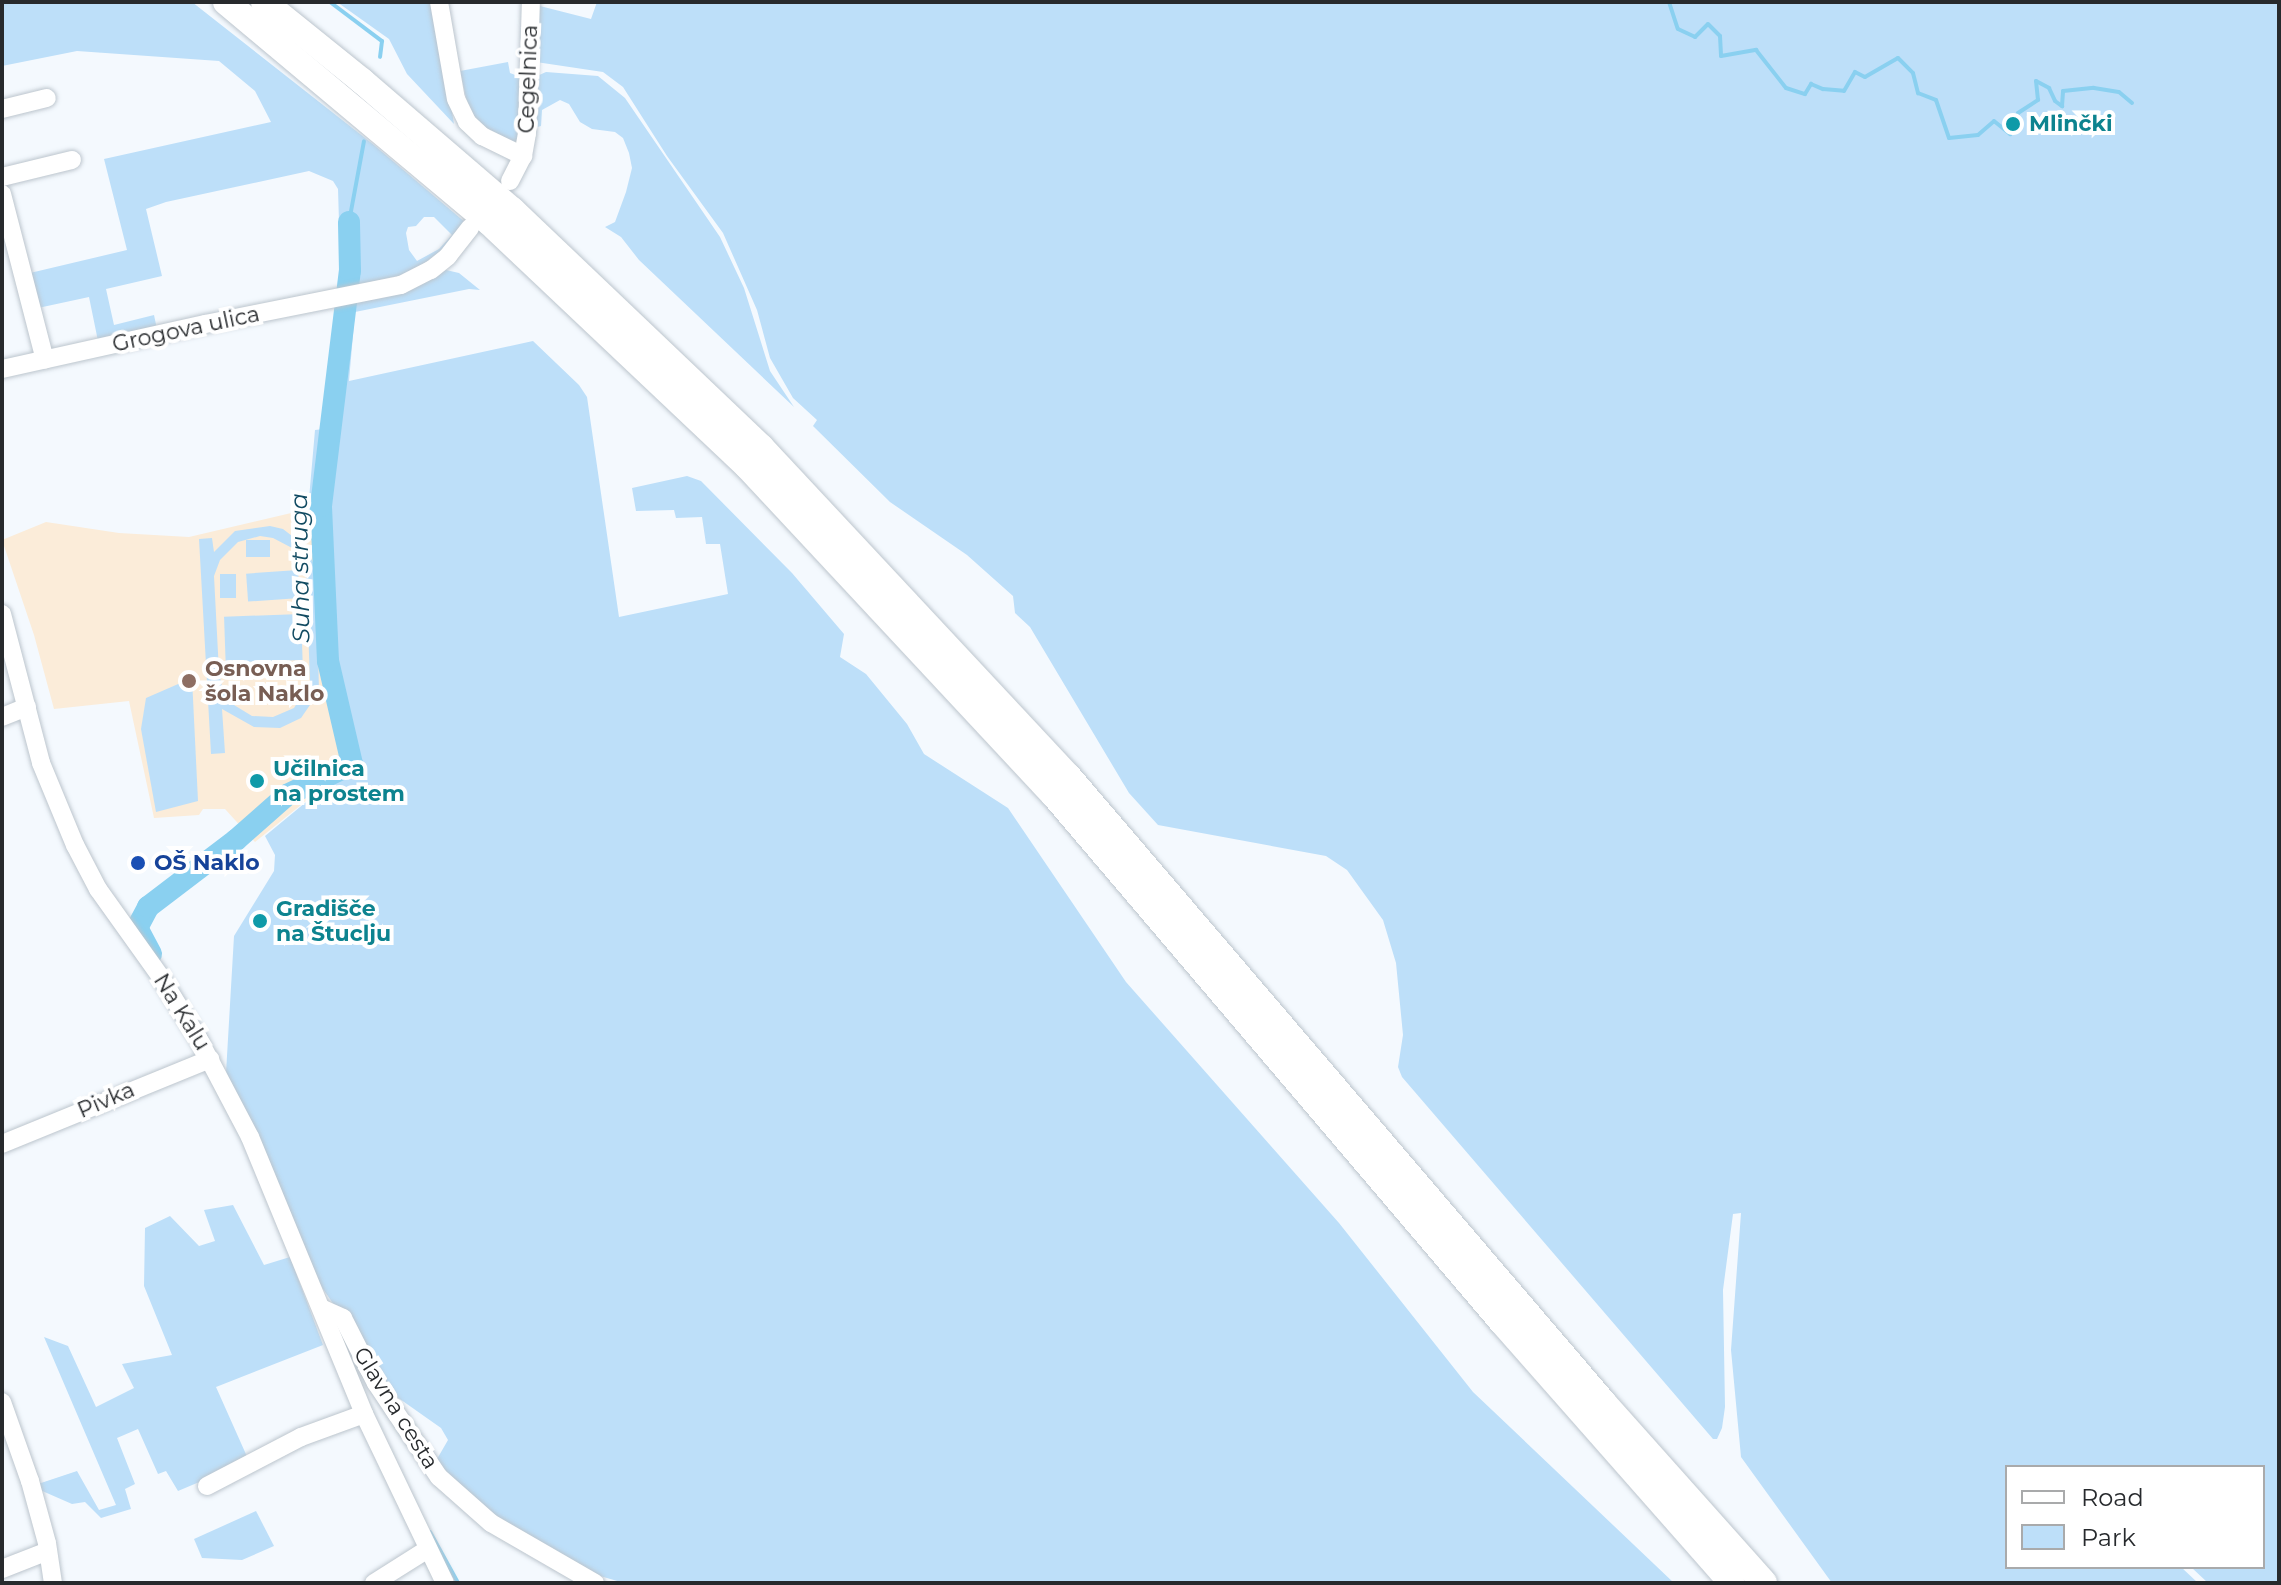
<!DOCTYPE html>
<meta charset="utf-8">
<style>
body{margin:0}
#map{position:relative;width:2281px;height:1585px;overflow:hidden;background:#f4f9fe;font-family:Montserrat,sans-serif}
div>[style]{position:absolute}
.education>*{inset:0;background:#fbecd9}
.green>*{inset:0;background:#bddff9;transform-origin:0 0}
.stream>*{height:4px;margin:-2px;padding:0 2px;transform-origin:2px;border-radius:2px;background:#8ad0f0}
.river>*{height:22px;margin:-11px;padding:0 11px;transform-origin:11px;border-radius:11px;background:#8ad0f0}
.roads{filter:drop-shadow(0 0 2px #bcc5cd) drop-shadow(0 0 2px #bcc5cd)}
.minor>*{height:18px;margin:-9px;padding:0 9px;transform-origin:9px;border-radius:9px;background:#fff}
.highway>*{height:26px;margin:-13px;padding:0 13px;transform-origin:13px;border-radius:13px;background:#fff}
.dots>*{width:22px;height:22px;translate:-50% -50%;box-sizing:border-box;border:4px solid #fff;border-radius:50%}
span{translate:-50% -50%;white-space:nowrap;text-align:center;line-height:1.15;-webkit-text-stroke:8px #fff;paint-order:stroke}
.street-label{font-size:22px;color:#272a2d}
.culture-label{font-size:22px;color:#0d838f;font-weight:700}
.left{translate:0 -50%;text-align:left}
.education-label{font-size:22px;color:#785e54;font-weight:700}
.transit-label{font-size:22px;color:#164399;font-weight:700}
.water-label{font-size:24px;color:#124b62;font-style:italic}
.frame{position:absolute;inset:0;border:4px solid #272a2d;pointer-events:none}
.legend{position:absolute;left:2005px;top:1465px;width:260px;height:104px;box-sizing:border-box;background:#fff;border:2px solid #a9aaab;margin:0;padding:10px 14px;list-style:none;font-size:24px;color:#272a2d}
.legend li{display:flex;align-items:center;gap:16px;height:40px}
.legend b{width:40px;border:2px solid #a9aaab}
</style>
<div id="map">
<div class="education">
<div style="clip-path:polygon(321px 506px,328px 661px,352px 764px,255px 842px,225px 809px,203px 809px,199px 815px,154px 818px,129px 701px,54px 709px,34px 635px,2px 540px,46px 522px,119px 533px,189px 537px)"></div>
</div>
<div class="green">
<div style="clip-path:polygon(evenodd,2px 2px,192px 2px,374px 145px,466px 223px,442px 250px,411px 273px,348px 287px,354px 231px,339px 222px,338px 189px,333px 181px,309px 171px,166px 202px,146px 209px,162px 276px,106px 289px,114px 325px,154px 315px,157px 329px,98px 341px,89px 297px,38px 308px,30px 273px,127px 250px,104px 159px,271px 122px,255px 91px,219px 61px,77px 51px,2px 66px,2px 2px,424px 217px,434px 217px,452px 235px,439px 249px,417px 261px,409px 250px,406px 233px,408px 227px,416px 226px,424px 217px)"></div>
<div style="clip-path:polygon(337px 2px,434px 2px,454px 124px,407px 74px,389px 39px)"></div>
<div style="clip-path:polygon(597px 2px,2279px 2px,2279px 1583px,2208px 1583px,2191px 1567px,2263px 1567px,2263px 1467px,2007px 1467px,2007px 1567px,2181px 1567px,2198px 1583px,1832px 1583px,1741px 1457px,1731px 1350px,1741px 1213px,1733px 1214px,1723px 1290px,1725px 1407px,1722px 1428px,1717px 1439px,1713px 1439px,1402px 1077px,1398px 1067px,1403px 1035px,1396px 963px,1383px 920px,1347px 870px,1326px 856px,1158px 825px,1129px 793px,1030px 627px,1015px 613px,1013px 596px,967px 555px,890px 502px,813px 426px,817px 420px,793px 398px,770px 358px,757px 310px,723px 233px,667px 156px,623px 87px,603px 72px,536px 62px,536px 5px,591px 19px)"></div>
<div style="clip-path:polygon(508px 62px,510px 73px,523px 78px,518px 141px,512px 142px,491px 135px,469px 111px,460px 71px)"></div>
<div style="clip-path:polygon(546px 72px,598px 76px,625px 98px,720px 237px,744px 288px,770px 371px,794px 407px,639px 260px,621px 237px,605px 227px,615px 222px,626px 192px,632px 168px,629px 153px,623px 138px,615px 132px,592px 129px,580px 122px,569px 104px,560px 100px,542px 110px,541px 126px,534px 128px,537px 76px)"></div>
<div style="clip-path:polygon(446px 270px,459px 273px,480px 290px,469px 289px,355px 312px,349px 381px,533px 341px,579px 385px,587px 397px,619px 617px,728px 594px,720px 544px,706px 544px,702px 517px,676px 518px,674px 510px,636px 511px,632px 488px,687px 476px,701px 481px,792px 573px,844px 634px,840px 657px,866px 674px,907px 724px,924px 754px,1008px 808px,1126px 982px,1339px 1223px,1473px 1392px,1674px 1583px,624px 1583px,590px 1573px,538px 1552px,433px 1466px,448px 1440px,441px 1428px,397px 1397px,319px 1283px,226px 1073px,234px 936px,274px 871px,275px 855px,265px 836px,352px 764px,328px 661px,321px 507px,308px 510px,315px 430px,324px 429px,323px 456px,328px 456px,349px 302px,434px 278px)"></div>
<div style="clip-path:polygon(evenodd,270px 526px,283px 529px,305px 546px,316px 569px,319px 692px,301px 718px,280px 728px,254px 727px,222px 709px,225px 753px,211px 754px,199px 539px,212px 538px,214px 552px,235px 531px,270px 526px,260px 536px,273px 538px,294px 549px,306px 571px,310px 682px,294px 708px,273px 717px,252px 716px,234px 705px,223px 692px,219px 672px,214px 576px,220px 560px,238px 542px,260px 536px)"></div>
<div style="left:270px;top:540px;width:17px;height:24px;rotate:90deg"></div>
<div style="left:298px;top:570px;width:28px;height:52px;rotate:86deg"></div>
<div style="left:220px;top:574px;width:16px;height:24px"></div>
<div style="left:301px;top:614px;width:46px;height:77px;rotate:88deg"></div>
<div style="clip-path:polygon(192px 678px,198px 801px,156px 812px,141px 729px,146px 698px)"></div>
<div style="clip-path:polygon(233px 1205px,264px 1265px,290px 1257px,323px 1345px,216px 1387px,249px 1461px,178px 1491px,166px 1471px,158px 1474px,138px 1429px,117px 1438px,135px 1484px,125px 1489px,131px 1509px,101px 1518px,85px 1502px,72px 1504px,40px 1490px,38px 1484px,77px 1471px,99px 1510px,116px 1505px,44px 1337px,68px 1346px,96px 1407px,134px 1388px,122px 1364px,172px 1355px,144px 1286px,145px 1228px,170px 1216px,199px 1246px,215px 1241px,204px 1210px)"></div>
<div style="clip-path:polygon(256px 1511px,274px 1546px,242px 1560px,202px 1558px,194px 1539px)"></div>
</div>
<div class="stream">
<div style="left:330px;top:2px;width:65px;rotate:36.9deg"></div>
<div style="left:382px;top:41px;width:16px;rotate:97deg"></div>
<div style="left:1669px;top:2px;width:28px;rotate:72deg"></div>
<div style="left:1678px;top:29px;width:19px;rotate:25deg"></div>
<div style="left:1695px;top:37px;width:18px;rotate:-45deg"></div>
<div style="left:1708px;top:24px;width:17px;rotate:45deg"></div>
<div style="left:1720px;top:36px;width:20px;rotate:87deg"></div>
<div style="left:1721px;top:56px;width:36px;rotate:-10deg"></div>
<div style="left:1756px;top:50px;width:48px;rotate:51.7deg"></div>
<div style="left:1786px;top:88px;width:20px;rotate:18deg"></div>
<div style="left:1805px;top:94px;width:12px;rotate:-59deg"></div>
<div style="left:1811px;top:84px;width:13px;rotate:23deg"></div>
<div style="left:1823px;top:89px;width:21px;rotate:5deg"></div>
<div style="left:1844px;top:91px;width:22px;rotate:-60deg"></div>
<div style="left:1855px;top:72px;width:11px;rotate:27deg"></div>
<div style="left:1865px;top:77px;width:38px;rotate:-30deg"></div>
<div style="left:1898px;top:58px;width:21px;rotate:45deg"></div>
<div style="left:1913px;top:73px;width:21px;rotate:76deg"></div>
<div style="left:1918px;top:93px;width:19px;rotate:21deg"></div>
<div style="left:1936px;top:100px;width:40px;rotate:71.1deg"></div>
<div style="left:1949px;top:138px;width:29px;rotate:-6deg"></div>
<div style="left:1978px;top:135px;width:21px;rotate:-41deg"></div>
<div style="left:1994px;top:121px;width:21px;rotate:39deg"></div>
<div style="left:2010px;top:134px;width:22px;rotate:-69deg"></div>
<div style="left:2018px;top:113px;width:24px;rotate:-33deg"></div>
<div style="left:2038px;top:100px;width:19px;rotate:-96deg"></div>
<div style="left:2036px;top:81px;width:15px;rotate:28deg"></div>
<div style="left:2049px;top:88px;width:14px;rotate:65deg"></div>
<div style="left:2055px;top:101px;width:9px;rotate:36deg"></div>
<div style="left:2062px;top:106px;width:15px;rotate:-86deg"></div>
<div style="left:2063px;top:91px;width:31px;rotate:-6deg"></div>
<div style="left:2094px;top:88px;width:25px;rotate:9deg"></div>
<div style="left:2119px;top:92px;width:17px;rotate:40deg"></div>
<div style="left:349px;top:222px;width:82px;rotate:-79.5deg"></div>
<div style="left:430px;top:1532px;width:58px;rotate:61.2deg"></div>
</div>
<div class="river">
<div style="left:151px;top:954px;width:30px;rotate:-118deg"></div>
<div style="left:137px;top:928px;width:24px;rotate:-62deg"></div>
<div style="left:148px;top:907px;width:111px;rotate:-37.3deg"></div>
<div style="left:236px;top:840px;width:68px;rotate:-41.4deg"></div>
<div style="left:287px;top:795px;width:72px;rotate:-25.5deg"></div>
<div style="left:352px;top:764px;width:106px;rotate:-103.1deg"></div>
<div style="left:328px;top:661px;width:155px;rotate:-92.6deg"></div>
<div style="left:321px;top:506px;width:237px;rotate:-83deg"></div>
<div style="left:350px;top:271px;width:49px;rotate:-91.2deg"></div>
</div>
<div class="roads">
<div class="minor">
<div style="left:439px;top:2px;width:98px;rotate:80.1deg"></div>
<div style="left:456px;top:99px;width:25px;rotate:64deg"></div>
<div style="left:467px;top:122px;width:21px;rotate:43deg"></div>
<div style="left:482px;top:136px;width:46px;rotate:26deg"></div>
<div style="left:2px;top:109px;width:46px;rotate:-13.7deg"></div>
<div style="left:2px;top:177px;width:72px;rotate:-13.7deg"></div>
<div style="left:510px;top:181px;width:28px;rotate:-63deg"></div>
<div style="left:523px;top:156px;width:23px;rotate:-80deg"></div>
<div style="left:527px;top:133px;width:131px;rotate:-88.3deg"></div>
<div style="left:2px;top:194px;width:171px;rotate:75.5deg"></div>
<div style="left:2px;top:369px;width:208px;rotate:-12.5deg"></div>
<div style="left:205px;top:324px;width:200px;rotate:-11.3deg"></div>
<div style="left:401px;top:285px;width:34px;rotate:-27deg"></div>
<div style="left:431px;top:270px;width:22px;rotate:-39deg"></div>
<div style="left:448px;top:256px;width:36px;rotate:-52deg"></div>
<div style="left:2px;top:614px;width:154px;rotate:75.3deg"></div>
<div style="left:41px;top:763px;width:89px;rotate:67.5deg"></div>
<div style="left:75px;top:845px;width:50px;rotate:62.4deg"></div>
<div style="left:98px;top:889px;width:107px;rotate:54.5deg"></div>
<div style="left:160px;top:976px;width:73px;rotate:58.5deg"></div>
<div style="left:198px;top:1038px;width:112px;rotate:62.3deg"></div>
<div style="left:250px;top:1137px;width:300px;rotate:67.6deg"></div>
<div style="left:364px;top:1414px;width:187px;rotate:64.4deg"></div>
<div style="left:2px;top:717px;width:27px;rotate:-22deg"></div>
<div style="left:2px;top:1144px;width:225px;rotate:-22.2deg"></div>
<div style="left:323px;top:1309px;width:22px;rotate:24deg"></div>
<div style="left:343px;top:1318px;width:73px;rotate:63.1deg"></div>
<div style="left:376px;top:1383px;width:113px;rotate:56.2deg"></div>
<div style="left:439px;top:1477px;width:69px;rotate:41.5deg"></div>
<div style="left:491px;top:1523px;width:120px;rotate:30deg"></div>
<div style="left:2px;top:1402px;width:84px;rotate:70.5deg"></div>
<div style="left:30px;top:1481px;width:64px;rotate:74.7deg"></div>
<div style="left:47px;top:1543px;width:40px;rotate:81.5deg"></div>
<div style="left:207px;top:1486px;width:106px;rotate:-27.5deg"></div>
<div style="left:301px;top:1437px;width:67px;rotate:-20.1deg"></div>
<div style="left:2px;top:1569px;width:49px;rotate:-21.4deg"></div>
<div style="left:374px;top:1583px;width:64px;rotate:-32.2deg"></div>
</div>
<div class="highway">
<div style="left:226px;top:2px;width:344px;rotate:39.9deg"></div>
<div style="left:490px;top:223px;width:354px;rotate:43.4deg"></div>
<div style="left:747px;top:466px;width:450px;rotate:47deg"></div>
<div style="left:1054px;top:795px;width:692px;rotate:49.63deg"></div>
<div style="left:1502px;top:1322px;width:348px;rotate:48.6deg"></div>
<div style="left:264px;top:2px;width:126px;rotate:38.9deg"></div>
<div style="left:362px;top:81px;width:198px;rotate:40.7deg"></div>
<div style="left:512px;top:210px;width:344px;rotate:43.6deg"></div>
<div style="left:761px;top:447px;width:450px;rotate:47deg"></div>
<div style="left:1068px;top:776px;width:823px;rotate:49.48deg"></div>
<div style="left:1603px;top:1402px;width:242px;rotate:48.3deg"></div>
</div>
</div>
<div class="dots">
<div style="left:2013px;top:124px;background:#0f9aa8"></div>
<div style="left:189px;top:681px;background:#8d6e63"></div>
<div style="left:257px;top:781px;background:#0f9aa8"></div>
<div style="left:138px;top:863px;background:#1a4fb4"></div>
<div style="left:260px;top:921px;background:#0f9aa8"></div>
</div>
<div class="street-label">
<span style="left:528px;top:79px;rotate:-88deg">Cegelnica</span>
<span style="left:186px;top:329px;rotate:-12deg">Grogova ulica</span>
<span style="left:182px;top:1012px;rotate:58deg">Na Kalu</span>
<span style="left:106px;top:1100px;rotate:-23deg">Pivka</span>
<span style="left:396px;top:1408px;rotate:58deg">Glavna cesta</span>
</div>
<div class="culture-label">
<span class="left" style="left:2029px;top:124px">Mlinčki</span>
<span class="left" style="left:273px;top:781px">Učilnica<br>na prostem</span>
<span class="left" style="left:276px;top:921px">Gradišče<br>na Štuclju</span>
</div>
<div class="education-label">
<span class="left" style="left:205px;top:681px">Osnovna<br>šola Naklo</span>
</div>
<div class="transit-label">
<span class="left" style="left:154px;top:863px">OŠ Naklo</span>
</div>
<div class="water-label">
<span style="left:300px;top:568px;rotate:-91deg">Suha struga</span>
</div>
<div class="frame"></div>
<ul class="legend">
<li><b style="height:10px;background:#fff"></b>Road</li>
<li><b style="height:22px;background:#bddff9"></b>Park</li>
</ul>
</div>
